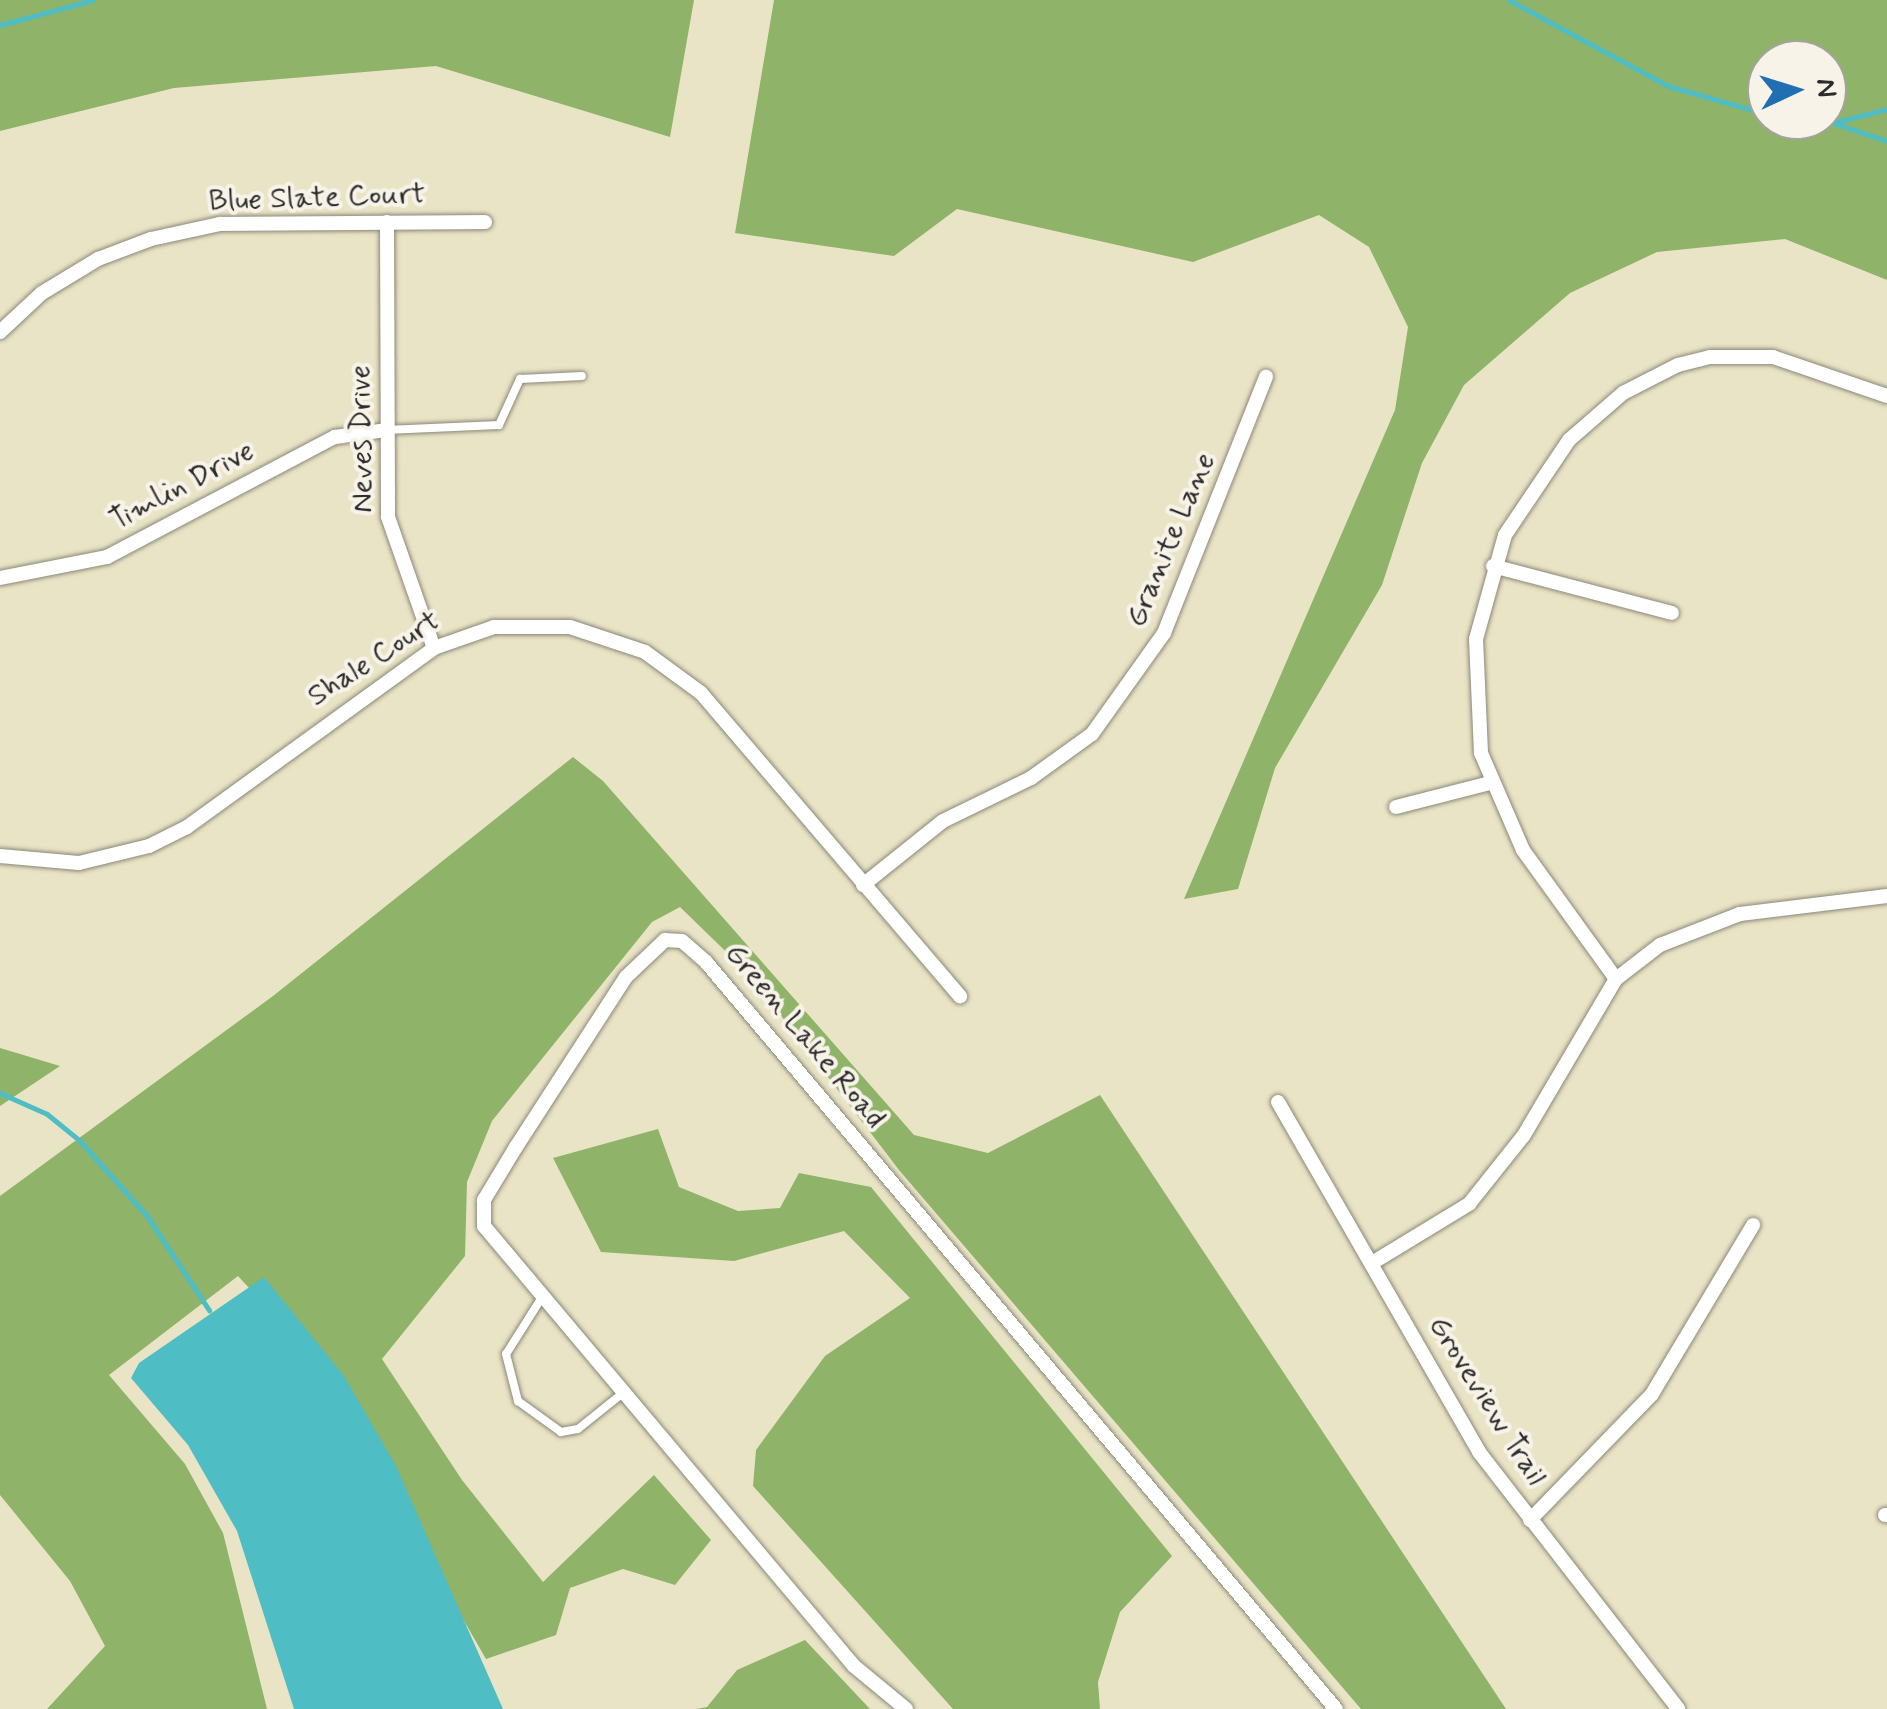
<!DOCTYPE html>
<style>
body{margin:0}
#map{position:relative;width:1887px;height:1709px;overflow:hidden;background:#eae4c6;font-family:Mynerve,sans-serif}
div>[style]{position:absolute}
.forest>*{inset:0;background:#8fb368}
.water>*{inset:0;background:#4ebdc4}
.stream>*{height:5px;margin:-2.5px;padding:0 2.5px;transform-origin:2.5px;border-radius:2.5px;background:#4ebdc4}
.roads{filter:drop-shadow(0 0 2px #8a8878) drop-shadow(0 0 2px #8a8878)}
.lane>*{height:8px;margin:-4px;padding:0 4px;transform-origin:4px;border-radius:4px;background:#fff}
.street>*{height:14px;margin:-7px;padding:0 7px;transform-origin:7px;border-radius:7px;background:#fff}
span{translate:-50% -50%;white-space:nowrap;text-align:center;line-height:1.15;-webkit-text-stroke:8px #f7f3e8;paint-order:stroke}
.street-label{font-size:30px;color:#2b2b2b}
.north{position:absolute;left:1747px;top:40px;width:100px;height:100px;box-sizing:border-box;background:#f7f3e8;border:2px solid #a5a39c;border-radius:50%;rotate:86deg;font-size:28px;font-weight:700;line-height:40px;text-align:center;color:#2b2b2b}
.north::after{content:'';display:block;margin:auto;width:35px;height:45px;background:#1f6fb2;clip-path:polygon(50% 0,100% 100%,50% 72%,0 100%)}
</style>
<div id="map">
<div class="forest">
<div style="clip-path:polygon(0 0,694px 0,670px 137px,436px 66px,174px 88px,0 131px)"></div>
<div style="clip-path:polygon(evenodd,774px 0,1887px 0,1887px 280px,1785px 239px,1657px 252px,1570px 293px,1464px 385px,1422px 463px,1382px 585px,1275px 768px,1238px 889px,1184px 899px,1395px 410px,1408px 327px,1369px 247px,1319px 215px,1193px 262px,957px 209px,894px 256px,735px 233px,774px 0,1767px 60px,1827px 60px,1827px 120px,1767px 120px,1767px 60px)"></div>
<div style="clip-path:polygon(573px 757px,603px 781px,914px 1135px,988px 1153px,1100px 1095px,1506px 1709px,1361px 1709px,899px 1170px,750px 975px,680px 907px,652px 922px,492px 1121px,467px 1182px,465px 1256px,382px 1359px,462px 1480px,543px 1582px,654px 1475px,711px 1540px,675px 1585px,623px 1569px,570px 1588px,556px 1635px,486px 1659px,312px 1356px,238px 1276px,109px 1375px,185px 1464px,223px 1533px,267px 1709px,47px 1709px,105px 1646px,70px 1581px,0 1495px,0 1196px,273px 996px)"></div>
<div style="clip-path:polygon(0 1048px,60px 1066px,0 1106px)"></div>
<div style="clip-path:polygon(658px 1129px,679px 1187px,738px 1211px,780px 1208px,799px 1173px,871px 1187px,1172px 1556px,1120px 1612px,1098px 1682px,1100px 1709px,953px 1709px,753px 1486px,756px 1450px,825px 1356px,910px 1298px,844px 1231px,734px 1261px,601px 1252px,553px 1158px)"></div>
<div style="clip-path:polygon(805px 1640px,870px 1709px,696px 1709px,707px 1707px,737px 1670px)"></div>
</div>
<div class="water">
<div style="clip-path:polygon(264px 1277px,344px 1376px,396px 1466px,503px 1709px,294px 1709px,237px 1531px,188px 1445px,131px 1378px,139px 1363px)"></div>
</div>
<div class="stream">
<div style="left:1509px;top:0;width:181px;rotate:28.4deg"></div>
<div style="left:1668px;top:86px;width:103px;rotate:15.8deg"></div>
<div style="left:0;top:25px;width:96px;rotate:-15deg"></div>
<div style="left:1796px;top:120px;width:37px;rotate:5deg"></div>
<div style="left:1833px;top:123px;width:56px;rotate:-14.5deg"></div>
<div style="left:1836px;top:124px;width:54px;rotate:18.4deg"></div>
<div style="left:0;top:1093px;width:51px;rotate:24.1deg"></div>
<div style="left:47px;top:1114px;width:41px;rotate:39.1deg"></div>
<div style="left:79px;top:1140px;width:102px;rotate:48.2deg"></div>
<div style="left:147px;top:1216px;width:113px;rotate:56.6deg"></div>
</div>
<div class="roads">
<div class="lane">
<div style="left:386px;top:430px;width:113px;rotate:-2.5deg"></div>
<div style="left:499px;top:425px;width:51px;rotate:-65.5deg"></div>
<div style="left:520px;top:379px;width:62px;rotate:-2.8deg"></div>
<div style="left:544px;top:1294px;width:71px;rotate:122.3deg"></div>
<div style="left:506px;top:1354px;width:49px;rotate:75.7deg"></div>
<div style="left:518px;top:1401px;width:53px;rotate:35.8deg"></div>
<div style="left:561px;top:1432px;width:17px;rotate:-10deg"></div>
<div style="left:578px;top:1429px;width:59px;rotate:-38.8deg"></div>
</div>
<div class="street">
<div style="left:387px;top:222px;width:295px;rotate:89.8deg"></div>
<div style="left:388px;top:517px;width:139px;rotate:70.7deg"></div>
<div style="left:0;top:332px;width:57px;rotate:-42.9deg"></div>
<div style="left:42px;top:293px;width:66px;rotate:-31.3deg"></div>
<div style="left:98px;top:259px;width:57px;rotate:-20.7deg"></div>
<div style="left:151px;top:239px;width:71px;rotate:-12.3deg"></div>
<div style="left:220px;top:224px;width:265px;rotate:-0.4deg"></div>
<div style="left:1493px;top:566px;width:185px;rotate:14.7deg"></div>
<div style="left:0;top:578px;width:109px;rotate:-11.1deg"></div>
<div style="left:107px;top:557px;width:258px;rotate:-27.8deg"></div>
<div style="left:335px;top:437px;width:51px;rotate:-7.8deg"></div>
<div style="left:1396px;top:807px;width:97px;rotate:-14.3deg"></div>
<div style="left:0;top:856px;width:79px;rotate:5.1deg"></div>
<div style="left:79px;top:863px;width:72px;rotate:-13.7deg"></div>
<div style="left:149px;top:846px;width:42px;rotate:-26.6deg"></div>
<div style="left:187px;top:827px;width:305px;rotate:-35.9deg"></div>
<div style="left:434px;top:648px;width:64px;rotate:-19.3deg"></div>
<div style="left:494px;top:627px;width:76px"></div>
<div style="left:570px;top:627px;width:79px;rotate:18.4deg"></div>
<div style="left:645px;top:652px;width:69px;rotate:36.2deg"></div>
<div style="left:701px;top:693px;width:399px;rotate:49.5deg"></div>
<div style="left:863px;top:885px;width:102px;rotate:-38.7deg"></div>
<div style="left:943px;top:821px;width:98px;rotate:-26deg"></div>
<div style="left:1031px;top:778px;width:75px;rotate:-35.8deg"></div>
<div style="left:1092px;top:734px;width:124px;rotate:-54.5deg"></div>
<div style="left:1164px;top:633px;width:276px;rotate:-68.3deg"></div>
<div style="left:1616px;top:979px;width:159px;rotate:-125.8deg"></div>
<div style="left:1523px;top:850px;width:106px;rotate:-113.4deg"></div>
<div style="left:1481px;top:753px;width:114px;rotate:-92.5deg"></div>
<div style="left:1476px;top:639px;width:108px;rotate:-74.4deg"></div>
<div style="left:1505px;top:535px;width:115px;rotate:-56deg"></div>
<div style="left:1569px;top:440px;width:72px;rotate:-41deg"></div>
<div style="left:1623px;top:393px;width:62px;rotate:-27deg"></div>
<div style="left:1678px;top:365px;width:33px;rotate:-14deg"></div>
<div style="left:1710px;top:357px;width:63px"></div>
<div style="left:1773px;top:357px;width:120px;rotate:18.9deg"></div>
<div style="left:1278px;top:1102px;width:404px;rotate:60.1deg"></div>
<div style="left:1479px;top:1452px;width:325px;rotate:52.2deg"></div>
<div style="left:1372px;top:1263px;width:114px;rotate:-31.3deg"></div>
<div style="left:1469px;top:1204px;width:88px;rotate:-51.4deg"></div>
<div style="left:1524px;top:1135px;width:181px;rotate:-59.5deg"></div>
<div style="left:1616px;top:979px;width:56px;rotate:-37.7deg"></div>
<div style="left:1660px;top:945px;width:86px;rotate:-21.2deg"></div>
<div style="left:1740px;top:914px;width:148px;rotate:-7deg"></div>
<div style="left:1885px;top:1515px;width:2px"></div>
<div style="left:1530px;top:1520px;width:175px;rotate:-45.9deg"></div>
<div style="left:1652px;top:1394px;width:197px;rotate:-59.1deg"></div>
<div style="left:906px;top:1709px;width:67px;rotate:-140.4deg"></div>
<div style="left:854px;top:1666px;width:575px;rotate:-130.06deg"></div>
<div style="left:484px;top:1226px;width:26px;rotate:-90deg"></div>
<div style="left:484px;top:1200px;width:62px;rotate:-58.9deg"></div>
<div style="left:516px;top:1147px;width:202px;rotate:-57.1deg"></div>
<div style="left:626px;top:977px;width:54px;rotate:-43.5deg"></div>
<div style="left:665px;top:940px;width:17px;rotate:3deg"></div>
<div style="left:682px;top:941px;width:32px;rotate:41deg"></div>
<div style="left:706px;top:962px;width:977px;rotate:49.86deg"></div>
</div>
</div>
<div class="street-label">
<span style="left:317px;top:198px;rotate:-2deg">Blue Slate Court</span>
<span style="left:362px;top:439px;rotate:-91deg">Neves Drive</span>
<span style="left:182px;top:486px;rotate:-28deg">Timlin Drive</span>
<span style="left:1171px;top:540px;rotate:-67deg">Granite Lane</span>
<span style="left:374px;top:659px;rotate:-33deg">Shale Court</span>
<span style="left:805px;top:1036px;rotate:50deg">Green Lake Road</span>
<span style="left:1487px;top:1401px;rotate:58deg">Groveview Trail</span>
</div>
<div class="north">N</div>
</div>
